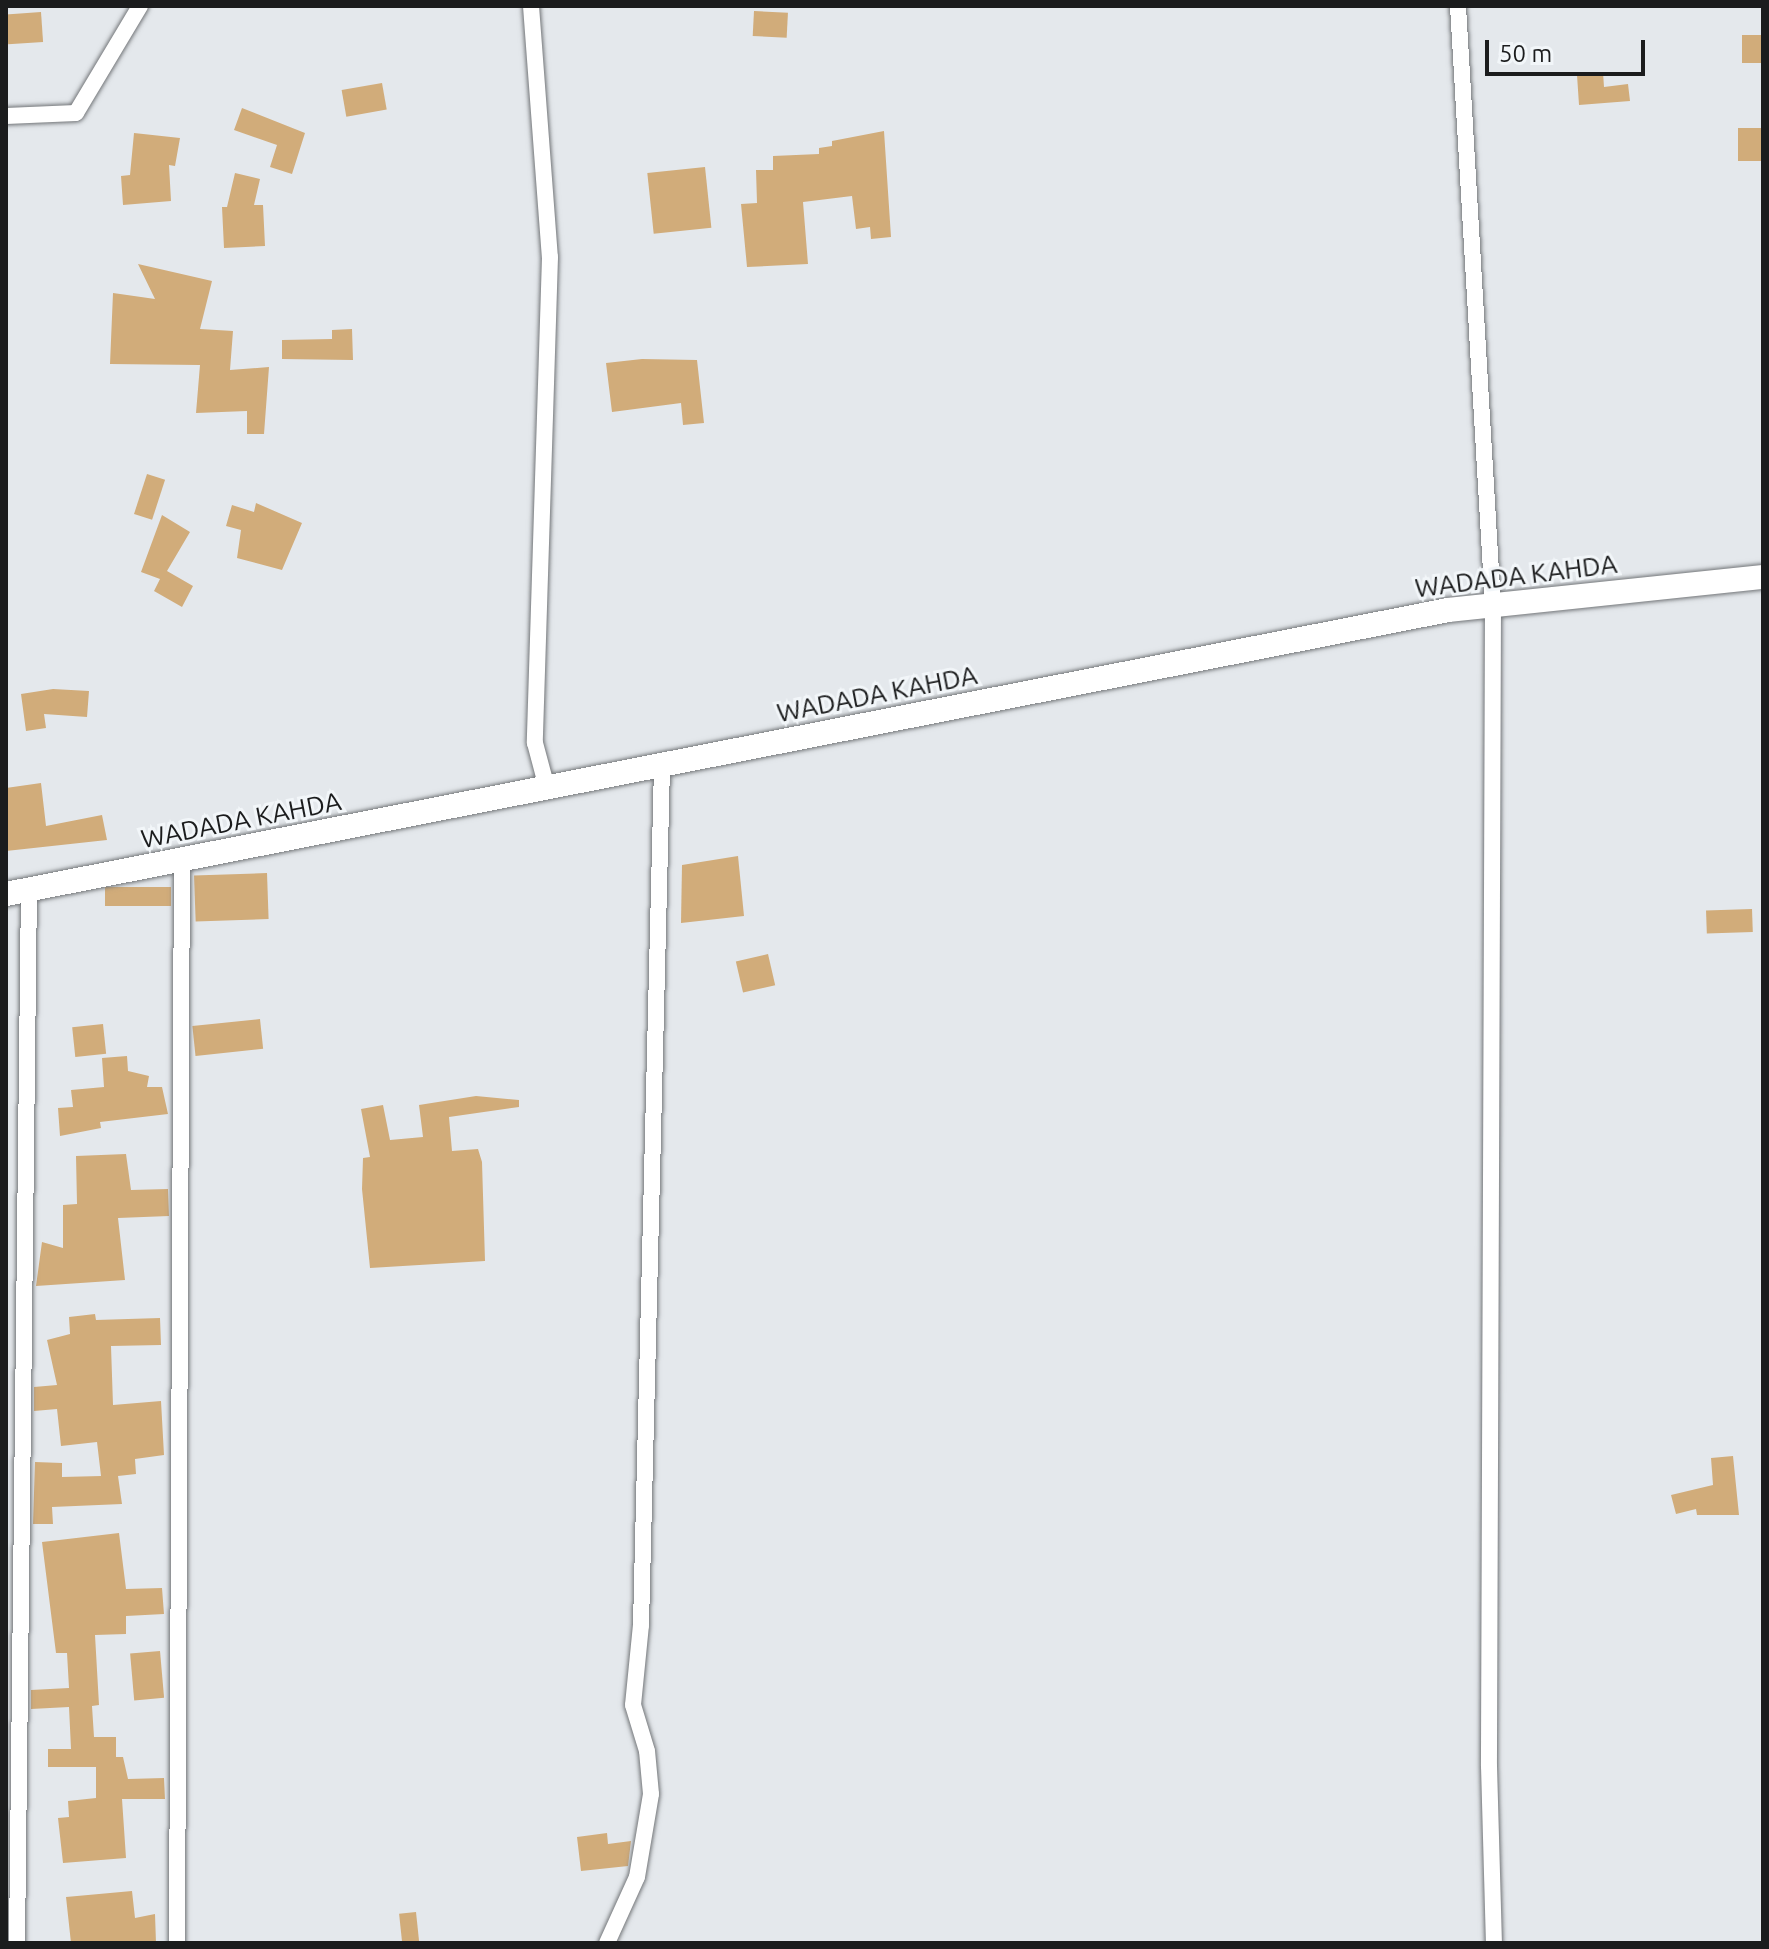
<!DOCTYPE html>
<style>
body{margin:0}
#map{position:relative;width:1769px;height:1949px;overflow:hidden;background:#e4e8ec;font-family:Ubuntu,sans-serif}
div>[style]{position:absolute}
.building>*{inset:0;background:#d1ac7a;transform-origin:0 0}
.roads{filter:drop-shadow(0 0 2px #737679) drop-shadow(0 0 2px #737679)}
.minor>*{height:16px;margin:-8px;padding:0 8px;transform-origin:8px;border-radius:8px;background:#fff}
.secondary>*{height:24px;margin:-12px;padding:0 12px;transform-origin:12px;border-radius:12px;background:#fff}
span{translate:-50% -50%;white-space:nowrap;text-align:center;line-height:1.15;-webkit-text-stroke:6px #f2f6f9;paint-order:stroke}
.street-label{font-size:26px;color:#1b1c1d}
.frame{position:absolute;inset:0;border:8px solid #1b1c1d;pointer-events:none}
.scale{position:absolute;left:1485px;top:40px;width:160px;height:36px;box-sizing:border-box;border:4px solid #1b1c1d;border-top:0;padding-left:10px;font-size:24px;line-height:28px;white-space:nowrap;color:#1b1c1d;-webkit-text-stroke:6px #f2f6f9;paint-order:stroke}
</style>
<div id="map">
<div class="building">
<div style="left:754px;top:11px;width:34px;height:25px;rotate:3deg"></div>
<div style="left:41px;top:12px;width:30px;height:35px;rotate:86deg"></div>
<div style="left:1742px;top:35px;width:21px;height:28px"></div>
<div style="clip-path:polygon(1603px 72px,1604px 87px,1628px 84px,1630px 101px,1579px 105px,1577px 75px)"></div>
<div style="left:382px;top:83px;width:27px;height:41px;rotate:80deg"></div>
<div style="clip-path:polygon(242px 108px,305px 133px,292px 174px,270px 167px,277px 145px,234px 130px)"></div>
<div style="left:1763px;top:128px;width:33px;height:25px;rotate:90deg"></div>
<div style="clip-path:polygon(884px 131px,891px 237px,871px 239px,870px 227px,856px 229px,852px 196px,803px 202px,808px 264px,747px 267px,741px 204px,757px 203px,756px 170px,773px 170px,773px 156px,819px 154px,819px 148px,832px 146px,832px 141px)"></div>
<div style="clip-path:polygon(134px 133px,180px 138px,175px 166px,169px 165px,171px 201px,123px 205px,121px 176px,130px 175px)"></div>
<div style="left:705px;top:167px;width:61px;height:58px;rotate:84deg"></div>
<div style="clip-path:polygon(235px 173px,260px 179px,254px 205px,263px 205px,265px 246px,224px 248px,222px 207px,227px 207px)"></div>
<div style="clip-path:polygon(138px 264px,212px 281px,200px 329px,233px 331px,230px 370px,269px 367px,264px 434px,247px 434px,247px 411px,196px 413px,200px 365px,110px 364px,113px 293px,155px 299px)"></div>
<div style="clip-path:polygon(352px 329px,353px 360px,282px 359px,282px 340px,332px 339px,332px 330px)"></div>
<div style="clip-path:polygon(642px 359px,697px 360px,704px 423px,683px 425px,681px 403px,612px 412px,606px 363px)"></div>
<div style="left:147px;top:474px;width:19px;height:42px;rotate:18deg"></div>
<div style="clip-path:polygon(256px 503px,302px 523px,282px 570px,237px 558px,241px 530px,226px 526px,232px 505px,254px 512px)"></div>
<div style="clip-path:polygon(162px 515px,190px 532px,167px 571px,193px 586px,182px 607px,154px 591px,160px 579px,141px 572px)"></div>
<div style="clip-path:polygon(53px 689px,89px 691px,87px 717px,44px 714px,46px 728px,26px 731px,21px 694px)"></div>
<div style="clip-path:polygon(41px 783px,46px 826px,102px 815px,107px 840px,6px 851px,6px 788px)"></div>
<div style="clip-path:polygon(738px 856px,744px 916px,681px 923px,682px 865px)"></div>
<div style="left:267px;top:873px;width:46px;height:73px;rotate:88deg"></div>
<div style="left:171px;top:887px;width:19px;height:66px;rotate:90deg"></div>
<div style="left:1752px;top:909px;width:23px;height:46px;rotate:88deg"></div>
<div style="left:768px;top:954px;width:32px;height:33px;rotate:77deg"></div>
<div style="left:260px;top:1019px;width:30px;height:68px;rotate:84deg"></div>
<div style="left:103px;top:1024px;width:30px;height:31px;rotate:84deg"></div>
<div style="clip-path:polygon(127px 1056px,128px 1071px,149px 1076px,147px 1087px,162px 1087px,168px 1114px,100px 1122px,101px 1128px,60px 1136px,58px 1108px,73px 1107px,71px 1090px,104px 1087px,102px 1058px)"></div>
<div style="clip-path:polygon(476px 1096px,519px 1100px,519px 1107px,449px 1117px,452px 1151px,478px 1149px,482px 1162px,485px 1261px,370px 1268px,362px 1189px,363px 1158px,370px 1157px,361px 1109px,383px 1105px,390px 1140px,423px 1137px,419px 1105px)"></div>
<div style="clip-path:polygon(126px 1154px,131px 1190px,168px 1189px,169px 1216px,118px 1218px,125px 1280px,36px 1286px,42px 1242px,63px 1248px,63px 1205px,77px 1204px,76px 1156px)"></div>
<div style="clip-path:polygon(95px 1314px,96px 1320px,160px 1318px,161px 1345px,111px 1346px,113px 1405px,161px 1401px,164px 1455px,135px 1459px,136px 1474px,118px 1476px,122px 1504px,52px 1507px,53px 1524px,33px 1524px,35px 1462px,62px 1463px,62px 1477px,101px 1476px,97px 1442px,61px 1446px,57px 1409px,34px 1411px,34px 1387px,57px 1385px,47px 1340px,70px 1334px,69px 1317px)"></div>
<div style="clip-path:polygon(1733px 1456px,1739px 1515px,1697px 1515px,1696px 1509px,1676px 1514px,1671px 1495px,1713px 1485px,1711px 1458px)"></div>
<div style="clip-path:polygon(119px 1533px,126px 1589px,162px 1588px,164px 1614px,126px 1616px,126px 1634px,95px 1635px,99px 1705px,92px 1706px,94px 1737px,116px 1737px,116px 1757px,123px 1757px,128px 1779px,164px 1778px,165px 1799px,122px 1799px,126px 1858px,63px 1863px,58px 1818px,69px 1817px,68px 1801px,96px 1798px,96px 1767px,48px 1767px,48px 1749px,71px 1749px,69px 1707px,31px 1709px,31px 1690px,69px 1688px,67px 1653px,56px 1653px,42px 1542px)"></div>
<div style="left:160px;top:1651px;width:47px;height:30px;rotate:85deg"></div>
<div style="clip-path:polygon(607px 1833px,608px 1844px,631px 1841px,628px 1866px,581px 1871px,577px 1837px)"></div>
<div style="clip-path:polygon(132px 1891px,135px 1918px,155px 1914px,156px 1943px,71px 1943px,66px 1897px)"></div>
<div style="left:416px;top:1912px;width:31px;height:17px;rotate:84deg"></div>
</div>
<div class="roads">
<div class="minor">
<div style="left:531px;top:6px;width:252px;rotate:85.7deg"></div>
<div style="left:550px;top:257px;width:486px;rotate:91.8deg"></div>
<div style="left:535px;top:743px;width:47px;rotate:75.1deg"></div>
<div style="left:1458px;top:6px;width:600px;rotate:86.66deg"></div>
<div style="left:1493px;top:605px;width:1161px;rotate:90.2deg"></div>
<div style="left:1489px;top:1766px;width:177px;rotate:88.4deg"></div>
<div style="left:6px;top:116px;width:70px;rotate:-2.5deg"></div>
<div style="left:76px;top:113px;width:125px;rotate:-59.1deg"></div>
<div style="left:17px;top:1943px;width:1052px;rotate:-89.35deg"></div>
<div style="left:177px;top:1943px;width:1083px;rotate:-89.74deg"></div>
<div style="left:607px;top:1943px;width:72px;rotate:-65.6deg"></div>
<div style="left:637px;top:1877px;width:84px;rotate:-80.4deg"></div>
<div style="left:651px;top:1794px;width:43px;rotate:-95.3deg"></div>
<div style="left:647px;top:1751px;width:48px;rotate:-106.9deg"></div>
<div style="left:633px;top:1705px;width:80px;rotate:-84.3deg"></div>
<div style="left:641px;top:1625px;width:860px;rotate:-88.6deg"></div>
</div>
<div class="secondary">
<div style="left:6px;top:894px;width:1470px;rotate:-11.14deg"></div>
<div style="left:1448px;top:610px;width:317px;rotate:-6deg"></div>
</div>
</div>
<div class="street-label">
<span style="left:1516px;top:576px;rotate:-7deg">WADADA KAHDA</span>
<span style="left:877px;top:694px;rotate:-11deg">WADADA KAHDA</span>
<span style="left:241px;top:820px;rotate:-11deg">WADADA KAHDA</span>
</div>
<div class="frame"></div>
<div class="scale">50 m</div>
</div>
